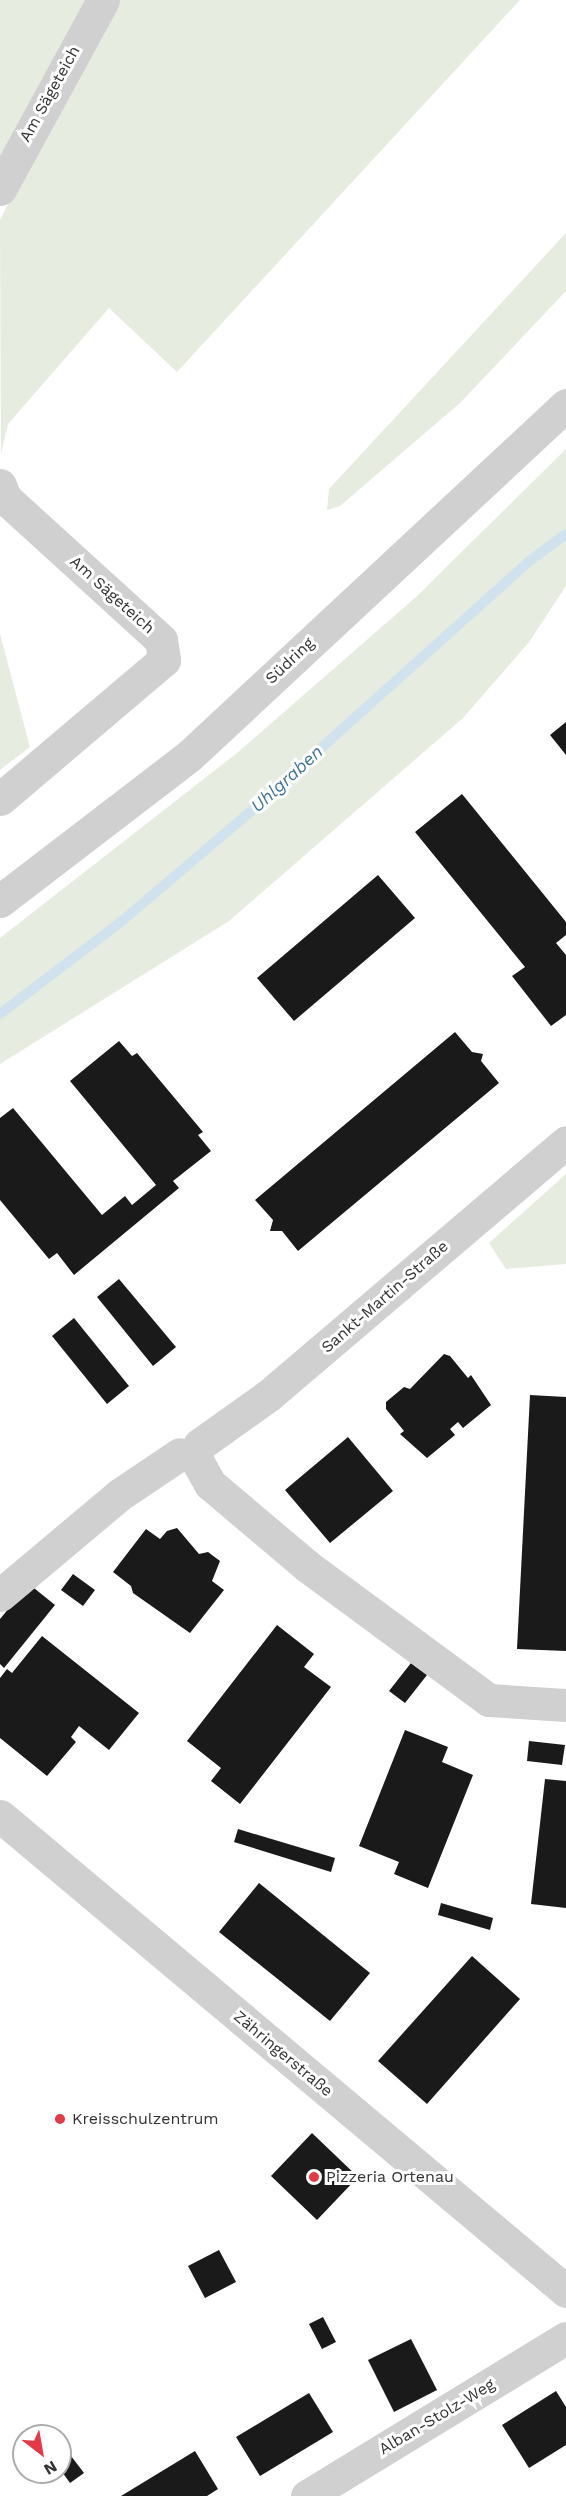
<!DOCTYPE html>
<meta charset="utf-8">
<style>
body{margin:0}
#map{position:relative;width:566px;height:2496px;overflow:hidden;background:#fff;font-family:"Work Sans",sans-serif}
div>[style]{position:absolute}
.green>*{inset:0;background:#e6ecdf}
.stream>*{height:10px;margin:-5px;padding:0 5px;transform-origin:5px;border-radius:5px;background:#cfe2ee}
.building>*{inset:0;background:#1a1a1a}
.minor>*{height:33px;margin:-16.5px;padding:0 16.5px;transform-origin:16.5px;border-radius:16.5px;background:#d0d0d0}
.tertiary>*{height:33px;margin:-16.5px;padding:0 16.5px;transform-origin:16.5px;border-radius:16.5px;background:#d0d0d0}
.dots>*{width:16px;height:16px;translate:-50% -50%;box-sizing:border-box;border:3px solid #fff;border-radius:50%}
span{translate:-50% -50%;white-space:nowrap;text-align:center;line-height:1.15;-webkit-text-stroke:6px #fff;paint-order:stroke}
.street-label{font-size:16px;color:#333}
.poi-label{font-size:16px;color:#333}
.left{translate:0 -50%;text-align:left}
.water-label{font-size:18px;color:#3f7597;font-style:italic}
.north{position:absolute;left:12px;top:2424px;width:60px;height:60px;box-sizing:border-box;background:#fff;border:2px solid #adadad;border-radius:50%;rotate:149deg;font-size:16px;font-weight:700;line-height:24px;text-align:center;color:#333}
.north::after{content:'';display:block;margin:auto;width:21px;height:27px;background:#e63946;clip-path:polygon(50% 0,100% 100%,50% 72%,0 100%)}
</style>
<div id="map">
<div class="green">
<div style="clip-path:polygon(0 0,86px 0,0 165px)"></div>
<div style="clip-path:polygon(111px 0,520px 0,177px 372px,109px 308px,8px 424px,1px 453px,0 220px)"></div>
<div style="clip-path:polygon(566px 233px,566px 291px,460px 403px,340px 506px,327px 510px,329px 489px)"></div>
<div style="clip-path:polygon(566px 449px,566px 586px,529px 642px,463px 718px,229px 921px,0 1064px,0 938px,237px 753px,416px 597px)"></div>
<div style="clip-path:polygon(0 634px,30px 747px,0 770px)"></div>
<div style="clip-path:polygon(566px 1174px,566px 1264px,506px 1269px,489px 1243px)"></div>
</div>
<div class="stream">
<div style="left:0;top:1014px;width:153px;rotate:-37.3deg"></div>
<div style="left:122px;top:921px;width:157px;rotate:-40.4deg"></div>
<div style="left:242px;top:819px;width:385px;rotate:-41.9deg"></div>
<div style="left:528px;top:562px;width:47px;rotate:-36.4deg"></div>
</div>
<div class="building">
<div style="clip-path:polygon(566px 722px,566px 755px,550px 735px)"></div>
<div style="clip-path:polygon(462px 794px,566px 922px,566px 935px,556px 943px,566px 955px,566px 1015px,551px 1026px,512px 976px,525px 967px,415px 832px)"></div>
<div style="clip-path:polygon(378px 875px,415px 918px,294px 1021px,257px 978px)"></div>
<div style="clip-path:polygon(455px 1032px,472px 1052px,483px 1054px,481px 1061px,499px 1083px,298px 1251px,282px 1231px,270px 1231px,273px 1220px,255px 1200px)"></div>
<div style="clip-path:polygon(119px 1041px,132px 1056px,137px 1053px,203px 1132px,198px 1135px,211px 1151px,173px 1181px,179px 1188px,74px 1275px,57px 1253px,49px 1259px,0 1200px,0 1118px,13px 1108px,102px 1215px,125px 1196px,132px 1205px,156px 1185px,70px 1081px)"></div>
<div style="clip-path:polygon(119px 1279px,176px 1347px,153px 1366px,97px 1297px)"></div>
<div style="clip-path:polygon(74px 1318px,129px 1386px,107px 1404px,52px 1336px)"></div>
<div style="clip-path:polygon(444px 1354px,450px 1356px,468px 1378px,471px 1375px,491px 1405px,463px 1428px,458px 1422px,450px 1429px,455px 1435px,427px 1458px,400px 1434px,404px 1431px,386px 1409px,386px 1402px,404px 1387px,410px 1389px)"></div>
<div style="clip-path:polygon(530px 1395px,566px 1397px,566px 1651px,517px 1649px)"></div>
<div style="clip-path:polygon(348px 1437px,393px 1491px,330px 1543px,285px 1490px)"></div>
<div style="clip-path:polygon(177px 1528px,199px 1554px,208px 1552px,220px 1561px,212px 1581px,224px 1590px,190px 1633px,133px 1593px,131px 1586px,113px 1572px,146px 1529px,160px 1539px,167px 1531px)"></div>
<div style="clip-path:polygon(73px 1574px,95px 1590px,83px 1606px,61px 1590px)"></div>
<div style="clip-path:polygon(29px 1584px,55px 1605px,4px 1668px,0 1664px,0 1619px)"></div>
<div style="clip-path:polygon(277px 1625px,314px 1654px,304px 1667px,331px 1687px,240px 1804px,211px 1781px,221px 1768px,187px 1741px)"></div>
<div style="clip-path:polygon(42px 1636px,139px 1713px,109px 1750px,79px 1726px,71px 1737px,76px 1742px,47px 1776px,0 1738px,0 1678px,7px 1669px,12px 1673px)"></div>
<div style="clip-path:polygon(411px 1663px,427px 1675px,405px 1703px,389px 1691px)"></div>
<div style="clip-path:polygon(405px 1730px,448px 1747px,442px 1762px,473px 1775px,428px 1888px,394px 1874px,399px 1862px,359px 1846px)"></div>
<div style="clip-path:polygon(529px 1741px,565px 1745px,562px 1765px,527px 1761px)"></div>
<div style="clip-path:polygon(545px 1779px,566px 1781px,566px 1908px,531px 1904px)"></div>
<div style="clip-path:polygon(238px 1829px,335px 1858px,331px 1872px,234px 1842px)"></div>
<div style="clip-path:polygon(259px 1883px,370px 1973px,330px 2021px,219px 1932px)"></div>
<div style="clip-path:polygon(441px 1903px,493px 1918px,490px 1930px,438px 1915px)"></div>
<div style="clip-path:polygon(472px 1956px,520px 1999px,427px 2104px,378px 2061px)"></div>
<div style="clip-path:polygon(312px 2133px,358px 2177px,317px 2220px,271px 2176px)"></div>
<div style="clip-path:polygon(219px 2250px,236px 2282px,205px 2298px,188px 2266px)"></div>
<div style="clip-path:polygon(323px 2317px,336px 2342px,322px 2349px,309px 2324px)"></div>
<div style="clip-path:polygon(411px 2339px,437px 2390px,394px 2412px,368px 2360px)"></div>
<div style="clip-path:polygon(556px 2391px,566px 2407px,566px 2445px,529px 2468px,502px 2425px)"></div>
<div style="clip-path:polygon(309px 2393px,333px 2432px,260px 2476px,236px 2437px)"></div>
<div style="clip-path:polygon(195px 2451px,218px 2489px,207px 2496px,121px 2496px)"></div>
<div style="clip-path:polygon(68px 2452px,84px 2473px,70px 2483px,60px 2469px,60px 2457px)"></div>
</div>
<div class="minor">
<div style="left:0;top:189px;width:215px;rotate:-61.4deg"></div>
<div style="left:0;top:485px;width:14px;rotate:69deg"></div>
<div style="left:5px;top:498px;width:211px;rotate:42.3deg"></div>
<div style="left:161px;top:640px;width:20px;rotate:81deg"></div>
<div style="left:164px;top:660px;width:215px;rotate:139.7deg"></div>
<div style="left:199px;top:1445px;width:86px;rotate:-35.5deg"></div>
<div style="left:269px;top:1395px;width:390px;rotate:-40.4deg"></div>
<div style="left:195px;top:1457px;width:31px;rotate:61deg"></div>
<div style="left:210px;top:1484px;width:127px;rotate:40.2deg"></div>
<div style="left:307px;top:1566px;width:226px;rotate:36.4deg"></div>
<div style="left:489px;top:1700px;width:77px;rotate:3.7deg"></div>
<div style="left:0;top:1595px;width:155px;rotate:-40deg"></div>
<div style="left:119px;top:1495px;width:73px;rotate:-33.9deg"></div>
<div style="left:0;top:1816px;width:739px;rotate:40deg"></div>
<div style="left:307px;top:2496px;width:303px;rotate:-31.4deg"></div>
</div>
<div class="tertiary">
<div style="left:0;top:901px;width:238px;rotate:-37.5deg"></div>
<div style="left:189px;top:756px;width:515px;rotate:-42.95deg"></div>
</div>
<div class="dots">
<div style="left:60px;top:2119px;background:#e63946"></div>
<div style="left:314px;top:2177px;background:#e63946"></div>
</div>
<div class="street-label">
<span style="left:50px;top:94px;rotate:-61deg">Am Sägeteich</span>
<span style="left:112px;top:595px;rotate:42deg">Am Sägeteich</span>
<span style="left:290px;top:661px;rotate:-43deg">Südring</span>
<span style="left:385px;top:1297px;rotate:-41deg">Sankt-Martin-Straße</span>
<span style="left:283px;top:2054px;rotate:40deg">Zähringerstraße</span>
<span style="left:437px;top:2417px;rotate:-31deg">Alban-Stolz-Weg</span>
</div>
<div class="poi-label">
<span class="left" style="left:72px;top:2119px">Kreisschulzentrum</span>
<span class="left" style="left:326px;top:2177px">Pizzeria Ortenau</span>
</div>
<div class="water-label">
<span style="left:287px;top:779px;rotate:-42deg">Uhlgraben</span>
</div>
<div class="north">N</div>
</div>
